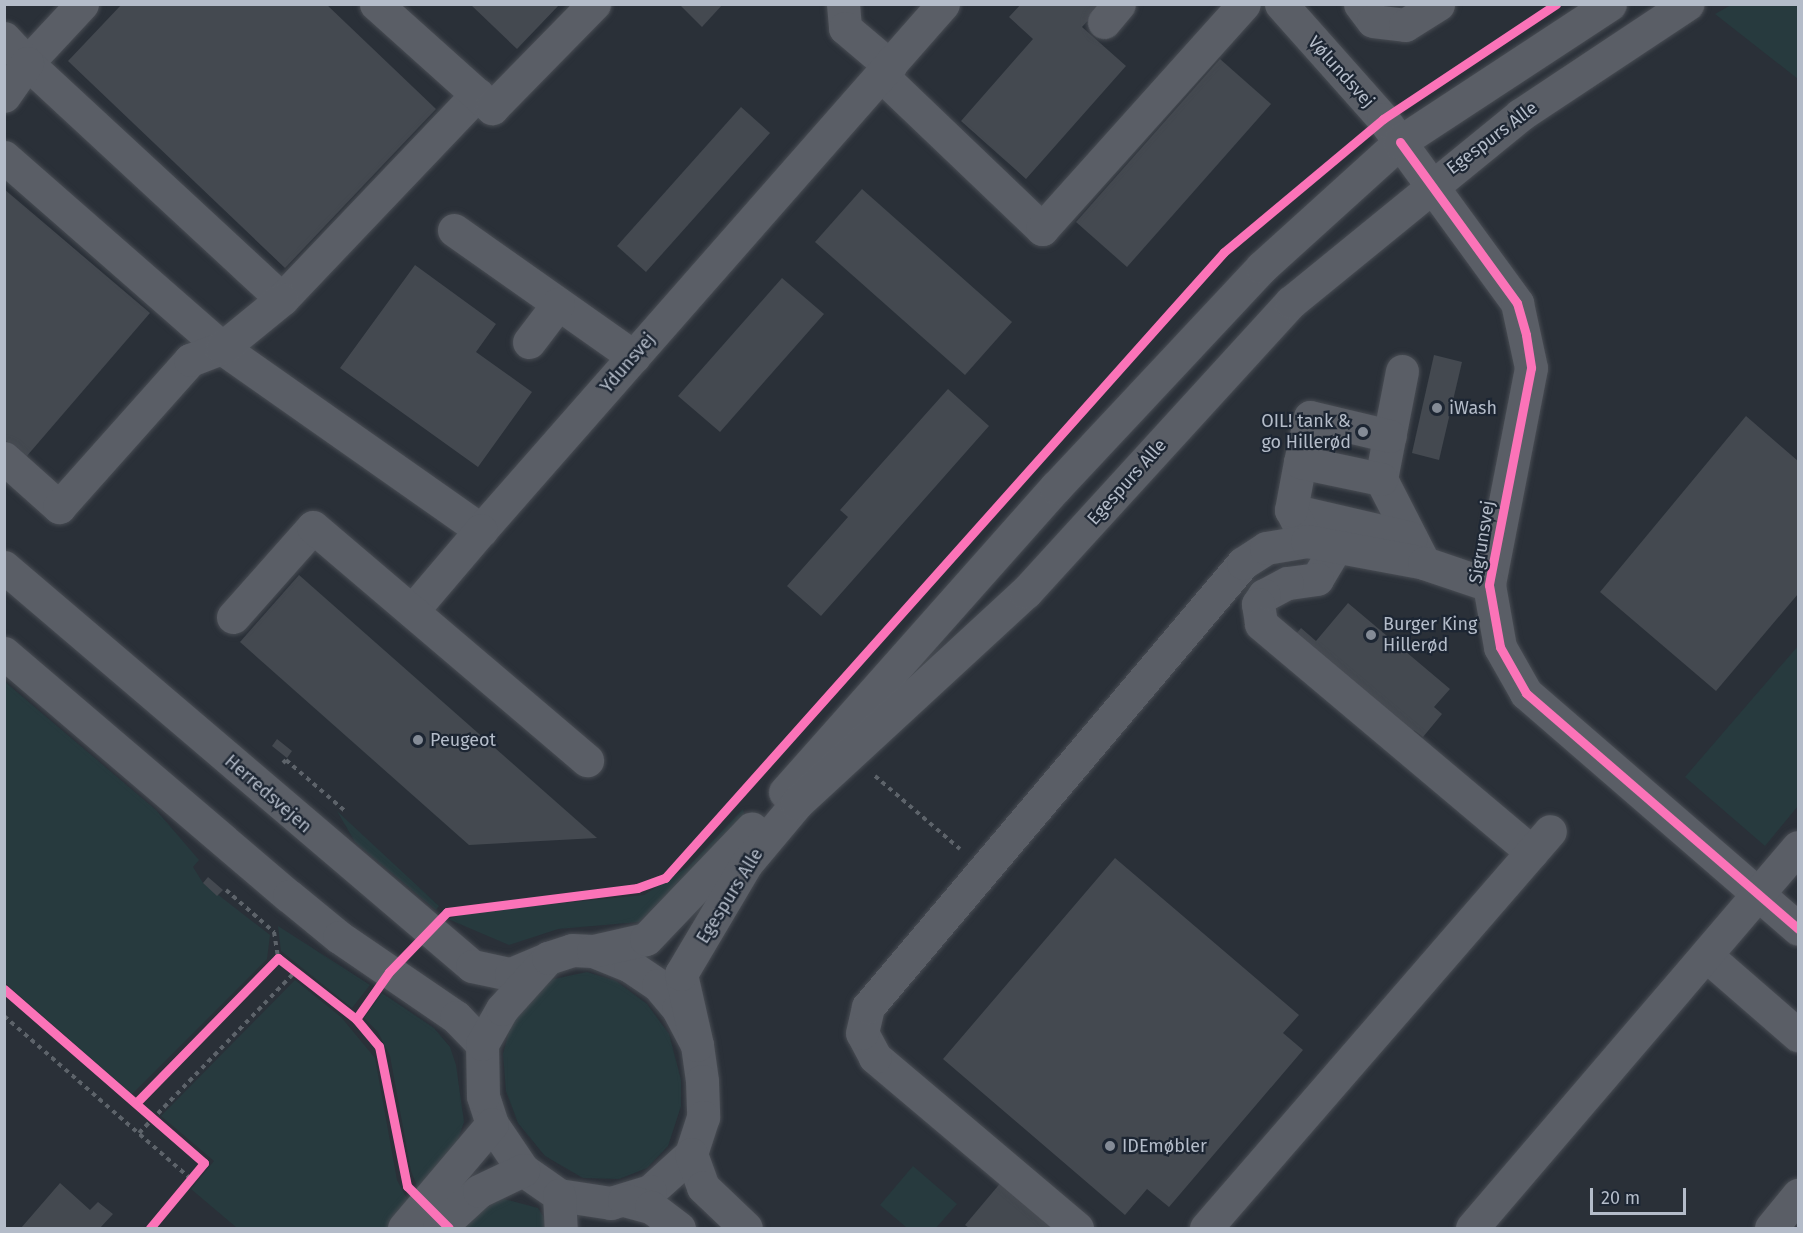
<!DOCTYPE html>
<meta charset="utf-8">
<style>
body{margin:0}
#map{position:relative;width:1803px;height:1233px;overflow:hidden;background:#2a3038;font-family:"Fira Sans",sans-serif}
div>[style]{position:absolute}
.green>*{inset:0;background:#273a3e}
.building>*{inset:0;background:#444950}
.path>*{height:4px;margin-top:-2px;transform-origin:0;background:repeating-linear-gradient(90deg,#5d636a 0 4.5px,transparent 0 9px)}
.roads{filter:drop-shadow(0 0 2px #484c53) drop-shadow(0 0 2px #484c53)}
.minor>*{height:33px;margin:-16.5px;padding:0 16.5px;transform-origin:16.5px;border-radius:16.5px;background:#5a5e66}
.cycleway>*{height:9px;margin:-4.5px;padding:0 4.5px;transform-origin:4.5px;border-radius:4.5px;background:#fb73b8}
.dots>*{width:16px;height:16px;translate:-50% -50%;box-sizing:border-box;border:3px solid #1d2633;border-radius:50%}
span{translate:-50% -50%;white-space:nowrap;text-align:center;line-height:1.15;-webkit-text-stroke:4.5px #1d2633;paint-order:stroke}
.street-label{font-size:18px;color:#b4bcc9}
.poi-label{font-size:18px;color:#b4bcc9}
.left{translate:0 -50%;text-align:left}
.right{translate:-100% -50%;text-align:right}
.frame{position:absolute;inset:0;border:6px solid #b4bcc9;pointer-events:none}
.scale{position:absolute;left:1590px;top:1188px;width:96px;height:27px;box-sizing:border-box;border:3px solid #b4bcc9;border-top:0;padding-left:8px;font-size:18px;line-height:21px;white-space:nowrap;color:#b4bcc9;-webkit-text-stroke:4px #1d2633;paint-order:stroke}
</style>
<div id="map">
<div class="green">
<div style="clip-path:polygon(1731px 5px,1798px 5px,1798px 79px,1715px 14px)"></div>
<div style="clip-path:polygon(1798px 646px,1798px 806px,1765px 846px,1685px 777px)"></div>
<div style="clip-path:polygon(4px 681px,156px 810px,199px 860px,193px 867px,203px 883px,270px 935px,267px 959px,132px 1094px,5px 983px)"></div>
<div style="clip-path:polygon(743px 809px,745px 817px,639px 922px,558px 929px,509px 945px,448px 919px,472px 912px,644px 895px,688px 867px)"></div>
<div style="clip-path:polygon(337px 811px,439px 906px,436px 910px,355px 842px)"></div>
<div style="clip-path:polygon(278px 926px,370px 985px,352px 1008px,281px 951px)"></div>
<div style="clip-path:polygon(587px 972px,616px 981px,647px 1004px,669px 1034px,681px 1080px,681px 1106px,668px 1146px,647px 1168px,619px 1179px,583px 1178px,545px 1156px,518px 1123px,506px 1091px,503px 1054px,515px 1010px,549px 980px)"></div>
<div style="clip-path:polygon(295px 980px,341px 1017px,375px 1058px,397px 1180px,409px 1203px,391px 1228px,237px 1228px,191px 1189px,214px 1161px,161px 1116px)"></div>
<div style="clip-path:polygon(382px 993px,434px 1028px,450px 1047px,456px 1065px,464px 1122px,457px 1142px,419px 1191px,411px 1171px,390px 1056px,378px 1032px,364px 1018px)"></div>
<div style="clip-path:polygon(913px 1166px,957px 1204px,936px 1228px,907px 1228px,880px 1205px)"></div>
<div style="clip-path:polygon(500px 1198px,538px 1208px,550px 1228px,458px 1228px,468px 1213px)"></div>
</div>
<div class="building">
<div style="clip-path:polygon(122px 4px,326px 4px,436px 109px,285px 268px,68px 61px)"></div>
<div style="clip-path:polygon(470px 4px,560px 4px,517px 49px)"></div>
<div style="clip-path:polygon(679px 4px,723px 4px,702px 27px)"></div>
<div style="clip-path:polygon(1021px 4px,1103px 4px,1082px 27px,1126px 66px,1026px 179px,961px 121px,1033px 39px,1009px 17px)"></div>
<div style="clip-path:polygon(1220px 59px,1271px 104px,1127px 267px,1076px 222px)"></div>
<div style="clip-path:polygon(741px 107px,770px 133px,646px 272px,617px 246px)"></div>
<div style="clip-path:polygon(4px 189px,150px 313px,26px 457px,4px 439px)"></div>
<div style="clip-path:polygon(862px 189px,1012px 322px,965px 375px,815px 242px)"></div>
<div style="clip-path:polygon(415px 265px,496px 324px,476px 352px,532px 392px,478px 467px,340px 368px)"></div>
<div style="clip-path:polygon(782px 278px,824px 314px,720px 432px,678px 396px)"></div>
<div style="clip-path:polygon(1434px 355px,1462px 362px,1439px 460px,1412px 453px)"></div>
<div style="clip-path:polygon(948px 389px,989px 426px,821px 616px,787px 586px,848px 517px,840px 510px)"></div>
<div style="clip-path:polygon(1746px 416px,1798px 461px,1798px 594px,1716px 691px,1600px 592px)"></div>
<div style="clip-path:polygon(299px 575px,597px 838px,469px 845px,240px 642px)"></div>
<div style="clip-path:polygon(1348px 603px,1450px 689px,1434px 707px,1442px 714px,1423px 737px,1414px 730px,1407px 739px,1291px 640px,1301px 628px,1316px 641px)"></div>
<div style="clip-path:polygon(277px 739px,292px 751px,287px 758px,272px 746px)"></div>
<div style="clip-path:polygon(1115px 858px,1299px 1015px,1283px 1033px,1303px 1050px,1169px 1207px,1147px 1189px,1125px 1215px,943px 1059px)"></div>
<div style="clip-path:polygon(208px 877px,223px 890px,217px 896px,203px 883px)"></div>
<div style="clip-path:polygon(1003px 1180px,1061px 1228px,969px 1228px,965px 1225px)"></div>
<div style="clip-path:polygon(60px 1183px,90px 1210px,98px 1202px,113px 1214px,100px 1228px,21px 1228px)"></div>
</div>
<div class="path">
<div style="left:283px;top:763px;width:4px;rotate:-45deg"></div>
<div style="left:286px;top:760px;width:78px;rotate:40.8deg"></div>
<div style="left:875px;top:776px;width:112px;rotate:40.7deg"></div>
<div style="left:226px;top:890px;width:64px;rotate:41.2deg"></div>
<div style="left:274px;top:932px;width:26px;rotate:81deg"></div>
<div style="left:4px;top:1016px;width:248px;rotate:41.1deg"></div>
<div style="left:139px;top:1133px;width:226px;rotate:-45.9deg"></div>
</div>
<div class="roads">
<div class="minor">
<div style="left:82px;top:4px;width:81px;rotate:133deg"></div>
<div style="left:27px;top:63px;width:347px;rotate:42.8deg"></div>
<div style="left:282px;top:299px;width:283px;rotate:-46.4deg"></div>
<div style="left:376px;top:4px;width:156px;rotate:41.9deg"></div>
<div style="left:492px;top:108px;width:146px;rotate:-45.6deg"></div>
<div style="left:843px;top:4px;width:24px;rotate:85deg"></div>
<div style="left:845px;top:28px;width:59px;rotate:40.2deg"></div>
<div style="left:1281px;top:4px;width:154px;rotate:48.4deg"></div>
<div style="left:1383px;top:119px;width:228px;rotate:53.9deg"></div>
<div style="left:1517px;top:303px;width:66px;rotate:77.8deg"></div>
<div style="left:1531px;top:368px;width:221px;rotate:101deg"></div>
<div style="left:1489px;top:585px;width:63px;rotate:79.9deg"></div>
<div style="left:1500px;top:647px;width:53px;rotate:60.5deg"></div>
<div style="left:1526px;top:693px;width:360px;rotate:40.9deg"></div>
<div style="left:1360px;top:4px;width:21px;rotate:53deg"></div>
<div style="left:1373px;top:21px;width:32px;rotate:7deg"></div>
<div style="left:1405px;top:25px;width:39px;rotate:-32deg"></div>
<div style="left:1104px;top:22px;width:23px;rotate:-50deg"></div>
<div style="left:4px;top:38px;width:34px;rotate:47deg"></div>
<div style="left:27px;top:63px;width:40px;rotate:124.9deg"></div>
<div style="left:881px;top:75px;width:223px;rotate:43.7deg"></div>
<div style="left:1042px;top:229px;width:302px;rotate:-48.1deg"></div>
<div style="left:4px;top:157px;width:290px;rotate:41.2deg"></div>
<div style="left:222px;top:348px;width:317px;rotate:35.1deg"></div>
<div style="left:481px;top:530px;width:700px;rotate:-48.71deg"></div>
<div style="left:454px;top:230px;width:220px;rotate:35.2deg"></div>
<div style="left:529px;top:342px;width:48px;rotate:-52.7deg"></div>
<div style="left:1402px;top:371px;width:110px;rotate:101deg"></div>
<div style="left:1381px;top:479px;width:94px;rotate:62.9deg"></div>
<div style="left:4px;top:458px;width:74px;rotate:41.7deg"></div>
<div style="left:59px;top:507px;width:197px;rotate:-48.3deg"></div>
<div style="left:190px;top:360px;width:34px;rotate:-21deg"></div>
<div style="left:222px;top:348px;width:77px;rotate:-39.2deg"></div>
<div style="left:1300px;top:462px;width:46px;rotate:-77.5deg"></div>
<div style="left:1310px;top:417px;width:82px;rotate:13.4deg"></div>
<div style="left:1291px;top:510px;width:123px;rotate:13.1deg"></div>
<div style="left:1307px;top:541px;width:35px;rotate:-117deg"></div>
<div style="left:1291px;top:510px;width:49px;rotate:-79.4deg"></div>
<div style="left:1300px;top:462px;width:83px;rotate:11.9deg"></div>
<div style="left:1336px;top:547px;width:37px;rotate:121deg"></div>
<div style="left:1317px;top:579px;width:30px;rotate:172deg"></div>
<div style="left:1287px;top:583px;width:26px;rotate:152deg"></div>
<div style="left:1264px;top:595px;width:11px;rotate:124deg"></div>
<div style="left:1258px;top:604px;width:20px;rotate:81deg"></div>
<div style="left:1261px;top:624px;width:354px;rotate:40.1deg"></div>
<div style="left:4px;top:567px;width:615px;rotate:40.45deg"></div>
<div style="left:472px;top:966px;width:40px;rotate:12deg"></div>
<div style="left:511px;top:974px;width:33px;rotate:-23deg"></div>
<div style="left:412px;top:611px;width:106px;rotate:-49.6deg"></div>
<div style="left:233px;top:617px;width:120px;rotate:-48.4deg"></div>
<div style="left:313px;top:527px;width:360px;rotate:40.4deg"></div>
<div style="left:4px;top:653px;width:375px;rotate:40.5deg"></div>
<div style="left:289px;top:896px;width:65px;rotate:39.4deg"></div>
<div style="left:339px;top:937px;width:142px;rotate:34.4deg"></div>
<div style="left:456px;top:1017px;width:37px;rotate:46deg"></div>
<div style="left:785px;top:792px;width:408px;rotate:-48.4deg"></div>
<div style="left:1056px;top:487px;width:301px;rotate:-46.9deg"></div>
<div style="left:1262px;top:267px;width:186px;rotate:-42.2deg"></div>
<div style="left:1400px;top:142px;width:251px;rotate:-33.3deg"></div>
<div style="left:572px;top:950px;width:21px;rotate:3deg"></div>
<div style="left:593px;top:951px;width:40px;rotate:22deg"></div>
<div style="left:630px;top:966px;width:34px;rotate:34deg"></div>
<div style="left:658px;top:985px;width:31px;rotate:50deg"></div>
<div style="left:678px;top:1009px;width:41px;rotate:62.2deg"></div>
<div style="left:697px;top:1045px;width:36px;rotate:82deg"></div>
<div style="left:702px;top:1081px;width:36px;rotate:88deg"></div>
<div style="left:703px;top:1117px;width:39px;rotate:108deg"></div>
<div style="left:691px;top:1154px;width:55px;rotate:137.9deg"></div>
<div style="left:650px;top:1191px;width:41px;rotate:162.9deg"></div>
<div style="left:611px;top:1203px;width:53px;rotate:-171.3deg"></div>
<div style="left:559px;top:1195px;width:44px;rotate:-145.2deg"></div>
<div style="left:523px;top:1170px;width:55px;rotate:-124deg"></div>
<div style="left:492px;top:1124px;width:29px;rotate:-108deg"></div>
<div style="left:483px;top:1096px;width:52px;rotate:-91.1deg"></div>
<div style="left:482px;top:1044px;width:40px;rotate:-60.3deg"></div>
<div style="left:502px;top:1009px;width:69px;rotate:-48deg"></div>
<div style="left:548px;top:958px;width:25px;rotate:-18deg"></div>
<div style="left:593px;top:951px;width:54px;rotate:-12.8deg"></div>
<div style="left:646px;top:939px;width:153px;rotate:-46.3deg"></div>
<div style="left:1707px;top:956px;width:121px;rotate:41deg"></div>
<div style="left:697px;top:1045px;width:73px;rotate:-102.7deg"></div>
<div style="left:681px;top:974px;width:128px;rotate:-59.4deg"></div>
<div style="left:746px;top:864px;width:80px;rotate:-50.1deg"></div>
<div style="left:797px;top:803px;width:311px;rotate:-42.7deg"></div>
<div style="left:1026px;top:592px;width:393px;rotate:-47.6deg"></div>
<div style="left:1291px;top:302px;width:296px;rotate:-39.2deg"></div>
<div style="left:1520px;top:115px;width:201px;rotate:-33.6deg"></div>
<div style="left:691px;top:1154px;width:35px;rotate:70deg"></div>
<div style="left:703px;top:1187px;width:59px;rotate:43.6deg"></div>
<div style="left:559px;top:1195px;width:33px;rotate:87deg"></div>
<div style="left:624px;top:1200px;width:28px;rotate:15deg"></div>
<div style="left:651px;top:1207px;width:35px;rotate:37deg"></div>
<div style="left:404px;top:1228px;width:136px;rotate:-49.8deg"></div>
<div style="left:439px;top:1228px;width:54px;rotate:-42.8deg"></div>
<div style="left:479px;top:1191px;width:49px;rotate:-25.5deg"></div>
<div style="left:1077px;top:1228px;width:265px;rotate:-139.8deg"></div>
<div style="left:875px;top:1057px;width:27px;rotate:-118deg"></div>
<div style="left:862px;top:1033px;width:27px;rotate:-77deg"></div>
<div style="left:868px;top:1007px;width:581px;rotate:-49.82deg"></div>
<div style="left:1243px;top:563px;width:27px;rotate:-33deg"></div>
<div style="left:1266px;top:548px;width:42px;rotate:-9.7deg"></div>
<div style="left:1307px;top:541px;width:119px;rotate:10.6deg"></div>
<div style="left:1424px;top:563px;width:69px;rotate:18.7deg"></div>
<div style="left:1206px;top:1228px;width:525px;rotate:-49.09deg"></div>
<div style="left:1472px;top:1228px;width:501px;rotate:-49.45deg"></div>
<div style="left:1771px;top:1228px;width:43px;rotate:-50.7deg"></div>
</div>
</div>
<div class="cycleway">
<div style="left:1400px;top:142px;width:199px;rotate:54deg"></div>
<div style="left:1517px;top:303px;width:33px;rotate:74deg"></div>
<div style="left:1526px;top:335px;width:33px;rotate:81deg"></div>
<div style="left:1531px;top:368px;width:221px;rotate:101deg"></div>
<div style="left:1489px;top:585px;width:63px;rotate:79.9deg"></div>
<div style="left:1500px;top:647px;width:53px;rotate:60.5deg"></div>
<div style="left:1526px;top:693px;width:360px;rotate:40.9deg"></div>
<div style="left:4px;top:989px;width:265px;rotate:41deg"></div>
<div style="left:204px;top:1163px;width:85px;rotate:129.7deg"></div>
<div style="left:356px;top:1019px;width:57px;rotate:-54.9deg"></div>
<div style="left:389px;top:972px;width:83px;rotate:-46deg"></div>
<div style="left:447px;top:912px;width:192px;rotate:-7.2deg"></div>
<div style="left:637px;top:888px;width:30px;rotate:-20deg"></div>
<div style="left:665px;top:878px;width:839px;rotate:-48.24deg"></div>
<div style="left:1224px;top:252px;width:207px;rotate:-39.9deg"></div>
<div style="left:1383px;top:119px;width:208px;rotate:-33.6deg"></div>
<div style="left:136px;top:1103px;width:203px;rotate:-45.6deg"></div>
<div style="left:278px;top:958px;width:99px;rotate:38deg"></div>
<div style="left:356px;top:1019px;width:35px;rotate:50deg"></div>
<div style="left:379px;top:1046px;width:143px;rotate:78.7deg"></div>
<div style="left:407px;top:1186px;width:59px;rotate:45deg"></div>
</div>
<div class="dots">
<div style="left:1437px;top:408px;background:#848b96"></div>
<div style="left:1363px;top:432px;background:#848b96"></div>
<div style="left:1371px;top:635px;background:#848b96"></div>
<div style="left:418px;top:740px;background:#848b96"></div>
<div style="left:1110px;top:1146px;background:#848b96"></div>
</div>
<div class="street-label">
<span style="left:1341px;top:72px;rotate:48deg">Vølundsvej</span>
<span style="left:1492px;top:138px;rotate:-37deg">Egespurs Alle</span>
<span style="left:628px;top:363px;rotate:-49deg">Ydunsvej</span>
<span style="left:1127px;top:482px;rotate:-48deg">Egespurs Alle</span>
<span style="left:1482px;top:542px;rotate:-81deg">Sigrunsvej</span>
<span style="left:268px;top:794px;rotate:41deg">Herredsvejen</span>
<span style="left:730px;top:896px;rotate:-58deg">Egespurs Alle</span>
</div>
<div class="poi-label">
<span class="left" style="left:1449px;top:408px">iWash</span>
<span class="right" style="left:1351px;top:432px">OIL! tank &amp;<br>go Hillerød</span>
<span class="left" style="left:1383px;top:635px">Burger King<br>Hillerød</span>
<span class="left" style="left:430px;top:740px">Peugeot</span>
<span class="left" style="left:1122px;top:1146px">IDEmøbler</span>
</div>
<div class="frame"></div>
<div class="scale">20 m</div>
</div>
